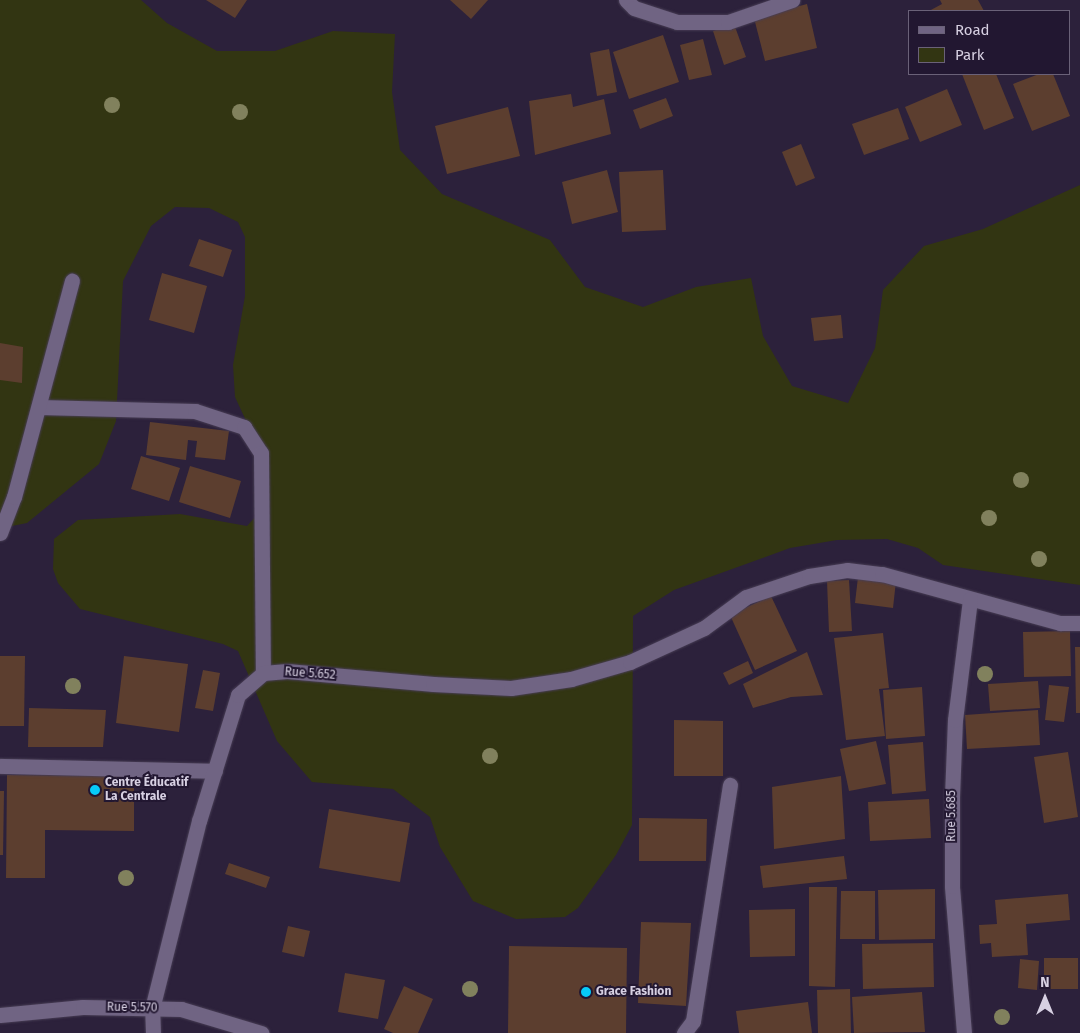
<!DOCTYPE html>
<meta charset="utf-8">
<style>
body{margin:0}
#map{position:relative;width:1080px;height:1033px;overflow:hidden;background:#2c213b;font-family:"Fira Sans",sans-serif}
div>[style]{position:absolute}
.green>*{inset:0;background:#323512}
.building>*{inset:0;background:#5c3e2f}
.roads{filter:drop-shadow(0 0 1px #473d54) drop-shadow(0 0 1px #473d54)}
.minor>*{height:15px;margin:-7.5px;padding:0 7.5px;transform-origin:7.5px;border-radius:7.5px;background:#706483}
.trees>*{width:16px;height:16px;margin:-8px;border-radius:50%;background:#81815d}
.dots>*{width:14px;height:14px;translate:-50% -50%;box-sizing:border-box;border:2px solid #221731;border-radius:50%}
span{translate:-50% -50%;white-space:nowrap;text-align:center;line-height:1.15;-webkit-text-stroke:4px #221731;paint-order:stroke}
.street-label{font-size:12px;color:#d7d0e2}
.poi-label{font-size:12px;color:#d7d0e2;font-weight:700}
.left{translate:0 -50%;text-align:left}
.legend{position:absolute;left:908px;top:10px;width:162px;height:65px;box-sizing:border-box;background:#221731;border:1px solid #6a6178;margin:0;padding:6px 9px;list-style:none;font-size:15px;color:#d7d0e2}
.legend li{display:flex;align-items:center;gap:10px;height:25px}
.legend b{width:25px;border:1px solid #6a6178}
.north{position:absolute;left:1020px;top:973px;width:50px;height:50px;-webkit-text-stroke:4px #221731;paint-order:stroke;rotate:0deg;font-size:14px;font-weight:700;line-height:20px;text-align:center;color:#d7d0e2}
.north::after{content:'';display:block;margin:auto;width:18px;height:22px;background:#d7d0e2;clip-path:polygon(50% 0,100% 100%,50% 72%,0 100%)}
</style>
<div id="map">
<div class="green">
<div style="clip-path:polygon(0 0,141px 0,167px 23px,217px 51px,275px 51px,333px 31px,395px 34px,392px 92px,400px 150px,442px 194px,550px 240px,585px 287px,643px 307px,696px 287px,751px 278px,763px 336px,792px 386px,848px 403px,875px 348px,883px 290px,924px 246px,983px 229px,1080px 185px,1080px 585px,943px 565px,918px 548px,887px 539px,837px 540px,790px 548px,674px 590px,633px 616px,632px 825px,616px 855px,578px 908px,565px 917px,516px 919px,473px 901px,440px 847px,430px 817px,393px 789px,312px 782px,277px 741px,238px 651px,223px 644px,80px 609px,58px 583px,53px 569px,54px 539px,78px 520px,180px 514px,247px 526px,258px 514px,261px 453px,235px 397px,233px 365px,245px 296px,245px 237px,238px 222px,209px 208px,175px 207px,151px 226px,123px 281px,116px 421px,99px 464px,27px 523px,12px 526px,0 521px)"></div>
</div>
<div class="building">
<div style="clip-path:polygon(206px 0,247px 0,235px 18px)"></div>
<div style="clip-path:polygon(450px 0,488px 0,471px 19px)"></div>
<div style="clip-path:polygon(940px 0,978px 0,984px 11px,929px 11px,942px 4px)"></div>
<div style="clip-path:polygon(807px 4px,817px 48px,765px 61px,754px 18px)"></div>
<div style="clip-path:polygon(734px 24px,746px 57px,724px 65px,713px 31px)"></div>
<div style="clip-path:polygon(663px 35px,679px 82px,629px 99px,613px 52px)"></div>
<div style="clip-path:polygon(703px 39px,712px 75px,689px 80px,680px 45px)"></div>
<div style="clip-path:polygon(609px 49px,617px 92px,597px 96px,590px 53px)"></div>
<div style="clip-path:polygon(962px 74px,996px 74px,1014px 118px,984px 130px)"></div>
<div style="clip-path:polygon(1039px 74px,1053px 74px,1070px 116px,1032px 131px,1013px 84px)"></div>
<div style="clip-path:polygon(947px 89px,962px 125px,920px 142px,905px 107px)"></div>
<div style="clip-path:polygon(571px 94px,573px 107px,604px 99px,611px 134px,535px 155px,529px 101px)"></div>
<div style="clip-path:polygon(666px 98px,673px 116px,640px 129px,633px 110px)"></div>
<div style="clip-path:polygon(508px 107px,520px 156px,447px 174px,435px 126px)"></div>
<div style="clip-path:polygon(898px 108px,909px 139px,864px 155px,852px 124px)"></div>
<div style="clip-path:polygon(801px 144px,815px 178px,796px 186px,782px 152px)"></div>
<div style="clip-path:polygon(607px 170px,618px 212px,572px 224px,562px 182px)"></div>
<div style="clip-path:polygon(663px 170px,666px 230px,622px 232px,619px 172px)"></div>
<div style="clip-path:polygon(199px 239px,232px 250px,223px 277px,189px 266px)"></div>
<div style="clip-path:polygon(162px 273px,207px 286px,194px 333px,149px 320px)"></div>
<div style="clip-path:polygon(841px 315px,843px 338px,814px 341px,811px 318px)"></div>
<div style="clip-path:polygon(0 343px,23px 347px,22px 383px,0 380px)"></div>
<div style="clip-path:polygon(150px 422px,229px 431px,225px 460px,195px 457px,197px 441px,188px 440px,186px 460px,146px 455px)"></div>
<div style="clip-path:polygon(141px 456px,180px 468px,169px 501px,131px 489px)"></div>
<div style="clip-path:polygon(190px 466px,241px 481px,230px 518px,179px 502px)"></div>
<div style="clip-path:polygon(858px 577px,896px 581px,893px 608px,855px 603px)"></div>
<div style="clip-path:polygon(849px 580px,852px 631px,829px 632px,827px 581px)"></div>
<div style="clip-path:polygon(771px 596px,797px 651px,755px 670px,730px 615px)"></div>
<div style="clip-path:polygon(1070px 631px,1071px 676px,1024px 677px,1023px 632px)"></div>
<div style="clip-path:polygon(883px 633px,889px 688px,879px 689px,885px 736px,846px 740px,834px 638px)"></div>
<div style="clip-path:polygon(1075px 647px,1080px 647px,1080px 713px,1076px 713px)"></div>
<div style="clip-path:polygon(807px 652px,823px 695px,791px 697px,753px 708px,743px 684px)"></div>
<div style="clip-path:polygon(0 656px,25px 656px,24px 726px,0 726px)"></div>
<div style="clip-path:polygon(124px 656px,188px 664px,179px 732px,116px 723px)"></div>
<div style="clip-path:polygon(748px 661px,753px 673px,729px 685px,723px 673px)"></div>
<div style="clip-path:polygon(203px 670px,220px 673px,213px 711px,195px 708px)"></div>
<div style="clip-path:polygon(1038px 681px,1040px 708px,990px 711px,988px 684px)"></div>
<div style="clip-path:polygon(1049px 685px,1069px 687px,1064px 722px,1045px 720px)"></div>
<div style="clip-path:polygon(922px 687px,925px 736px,886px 739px,883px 690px)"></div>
<div style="clip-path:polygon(29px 708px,106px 710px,103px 747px,28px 747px)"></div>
<div style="clip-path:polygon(1038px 710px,1040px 745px,967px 749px,965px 715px)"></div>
<div style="clip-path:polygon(674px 720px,723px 721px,723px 776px,674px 776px)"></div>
<div style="clip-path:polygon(876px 741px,886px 784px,849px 791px,840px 749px)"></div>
<div style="clip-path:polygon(923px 742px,926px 791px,892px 794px,888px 745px)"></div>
<div style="clip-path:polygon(1068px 752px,1078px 817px,1044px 823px,1034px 757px)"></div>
<div style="clip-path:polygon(7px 775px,134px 776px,134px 831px,45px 830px,45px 878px,6px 878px)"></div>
<div style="clip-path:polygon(841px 776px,845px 839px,774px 849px,772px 787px)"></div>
<div style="clip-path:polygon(0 791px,4px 791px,3px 855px,0 855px)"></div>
<div style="clip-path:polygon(929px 799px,931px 838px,870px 841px,868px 802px)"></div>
<div style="clip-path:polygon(329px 809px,410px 823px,400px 882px,319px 868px)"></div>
<div style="clip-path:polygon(639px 818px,707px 819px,706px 861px,639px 861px)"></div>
<div style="clip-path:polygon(844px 856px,847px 879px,763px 888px,760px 866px)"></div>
<div style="clip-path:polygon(229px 863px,270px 877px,266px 888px,225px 874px)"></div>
<div style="clip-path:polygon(809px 887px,837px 887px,835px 987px,809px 986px)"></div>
<div style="clip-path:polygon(935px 889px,935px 939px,879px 940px,878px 890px)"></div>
<div style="clip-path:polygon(841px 891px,875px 891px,875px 939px,840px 939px)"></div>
<div style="clip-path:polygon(1068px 894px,1070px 920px,1026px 924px,1028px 955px,992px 957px,991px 943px,980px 944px,979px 925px,997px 924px,995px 900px)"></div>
<div style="clip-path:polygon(795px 909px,795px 956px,750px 957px,749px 910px)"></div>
<div style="clip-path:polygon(641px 922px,691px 923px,686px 1006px,638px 1003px)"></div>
<div style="clip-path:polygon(288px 926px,310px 931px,304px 957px,282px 952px)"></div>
<div style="clip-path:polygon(933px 943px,934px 987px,863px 989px,862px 944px)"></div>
<div style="clip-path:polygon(509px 946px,627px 948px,626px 1033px,508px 1033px)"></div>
<div style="clip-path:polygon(1044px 958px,1078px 958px,1078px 989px,1044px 989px)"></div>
<div style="clip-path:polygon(1020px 959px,1039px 961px,1037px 990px,1018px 988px)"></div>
<div style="clip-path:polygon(345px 973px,385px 980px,378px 1019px,338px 1012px)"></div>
<div style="clip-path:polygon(404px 986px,433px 999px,418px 1033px,393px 1033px,384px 1029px)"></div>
<div style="clip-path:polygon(850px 989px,851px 1033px,818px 1033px,817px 990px)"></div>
<div style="clip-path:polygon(922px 992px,925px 1032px,854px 1033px,852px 997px)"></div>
<div style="clip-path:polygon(808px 1002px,812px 1033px,739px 1033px,736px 1011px)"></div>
</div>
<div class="roads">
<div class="minor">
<div style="left:626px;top:0;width:11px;rotate:45deg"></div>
<div style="left:634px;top:8px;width:45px;rotate:18deg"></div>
<div style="left:677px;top:22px;width:51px"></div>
<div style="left:728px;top:22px;width:68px;rotate:-19deg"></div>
<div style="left:39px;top:407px;width:156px;rotate:1.5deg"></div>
<div style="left:195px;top:411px;width:52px;rotate:18.1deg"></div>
<div style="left:244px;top:427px;width:31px;rotate:57deg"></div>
<div style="left:261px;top:453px;width:220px;rotate:89.5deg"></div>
<div style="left:0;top:533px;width:39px;rotate:-69deg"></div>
<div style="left:14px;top:497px;width:224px;rotate:-75deg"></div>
<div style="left:0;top:766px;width:215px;rotate:1.3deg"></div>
<div style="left:0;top:1015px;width:83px;rotate:-5.5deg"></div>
<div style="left:83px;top:1007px;width:98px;rotate:1.2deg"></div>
<div style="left:181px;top:1009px;width:84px;rotate:16.7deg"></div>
<div style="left:153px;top:1033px;width:24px;rotate:-92deg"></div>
<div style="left:152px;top:1009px;width:194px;rotate:-76deg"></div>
<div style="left:199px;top:821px;width:132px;rotate:-72.8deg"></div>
<div style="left:238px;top:695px;width:33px;rotate:-41deg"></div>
<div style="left:263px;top:673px;width:24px;rotate:-5deg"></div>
<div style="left:287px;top:671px;width:147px;rotate:5.1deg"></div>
<div style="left:433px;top:684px;width:78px;rotate:2.9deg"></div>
<div style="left:511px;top:688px;width:61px;rotate:-8.5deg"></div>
<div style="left:571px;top:679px;width:61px;rotate:-16.1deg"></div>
<div style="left:630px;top:662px;width:81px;rotate:-24.7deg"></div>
<div style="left:704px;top:628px;width:52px;rotate:-36.4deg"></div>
<div style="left:746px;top:597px;width:66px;rotate:-18.4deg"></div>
<div style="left:809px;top:576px;width:38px;rotate:-9deg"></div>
<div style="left:847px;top:570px;width:35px;rotate:7deg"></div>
<div style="left:882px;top:574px;width:185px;rotate:15.4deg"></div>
<div style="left:1060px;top:623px;width:20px"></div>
<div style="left:684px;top:1033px;width:15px;rotate:-53deg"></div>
<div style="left:693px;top:1021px;width:239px;rotate:-81.1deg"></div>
<div style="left:964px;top:1033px;width:147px;rotate:-94.7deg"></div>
<div style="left:952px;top:886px;width:89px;rotate:-90deg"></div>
<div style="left:952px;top:797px;width:77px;rotate:-87.8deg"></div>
<div style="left:955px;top:720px;width:122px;rotate:-82.9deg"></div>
</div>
</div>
<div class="trees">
<div style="left:112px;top:105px"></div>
<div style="left:240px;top:112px"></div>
<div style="left:1021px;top:480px"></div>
<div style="left:989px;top:518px"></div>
<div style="left:1039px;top:559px"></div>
<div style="left:985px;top:674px"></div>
<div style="left:73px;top:686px"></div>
<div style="left:490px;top:756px"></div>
<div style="left:126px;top:878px"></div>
<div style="left:470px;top:989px"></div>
<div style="left:1002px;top:1017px"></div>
</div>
<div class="dots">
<div style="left:95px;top:790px;background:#06cbf9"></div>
<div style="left:586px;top:992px;background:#06cbf9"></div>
</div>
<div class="street-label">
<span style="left:310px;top:674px;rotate:4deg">Rue 5.652</span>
<span style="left:952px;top:816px;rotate:-90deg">Rue 5.685</span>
<span style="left:132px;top:1008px;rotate:1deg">Rue 5.570</span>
</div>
<div class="poi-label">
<span class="left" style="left:105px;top:790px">Centre Éducatif<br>La Centrale</span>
<span class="left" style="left:596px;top:992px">Grace Fashion</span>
</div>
<ul class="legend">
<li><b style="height:6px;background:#706483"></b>Road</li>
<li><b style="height:14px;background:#323512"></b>Park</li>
</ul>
<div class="north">N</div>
</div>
